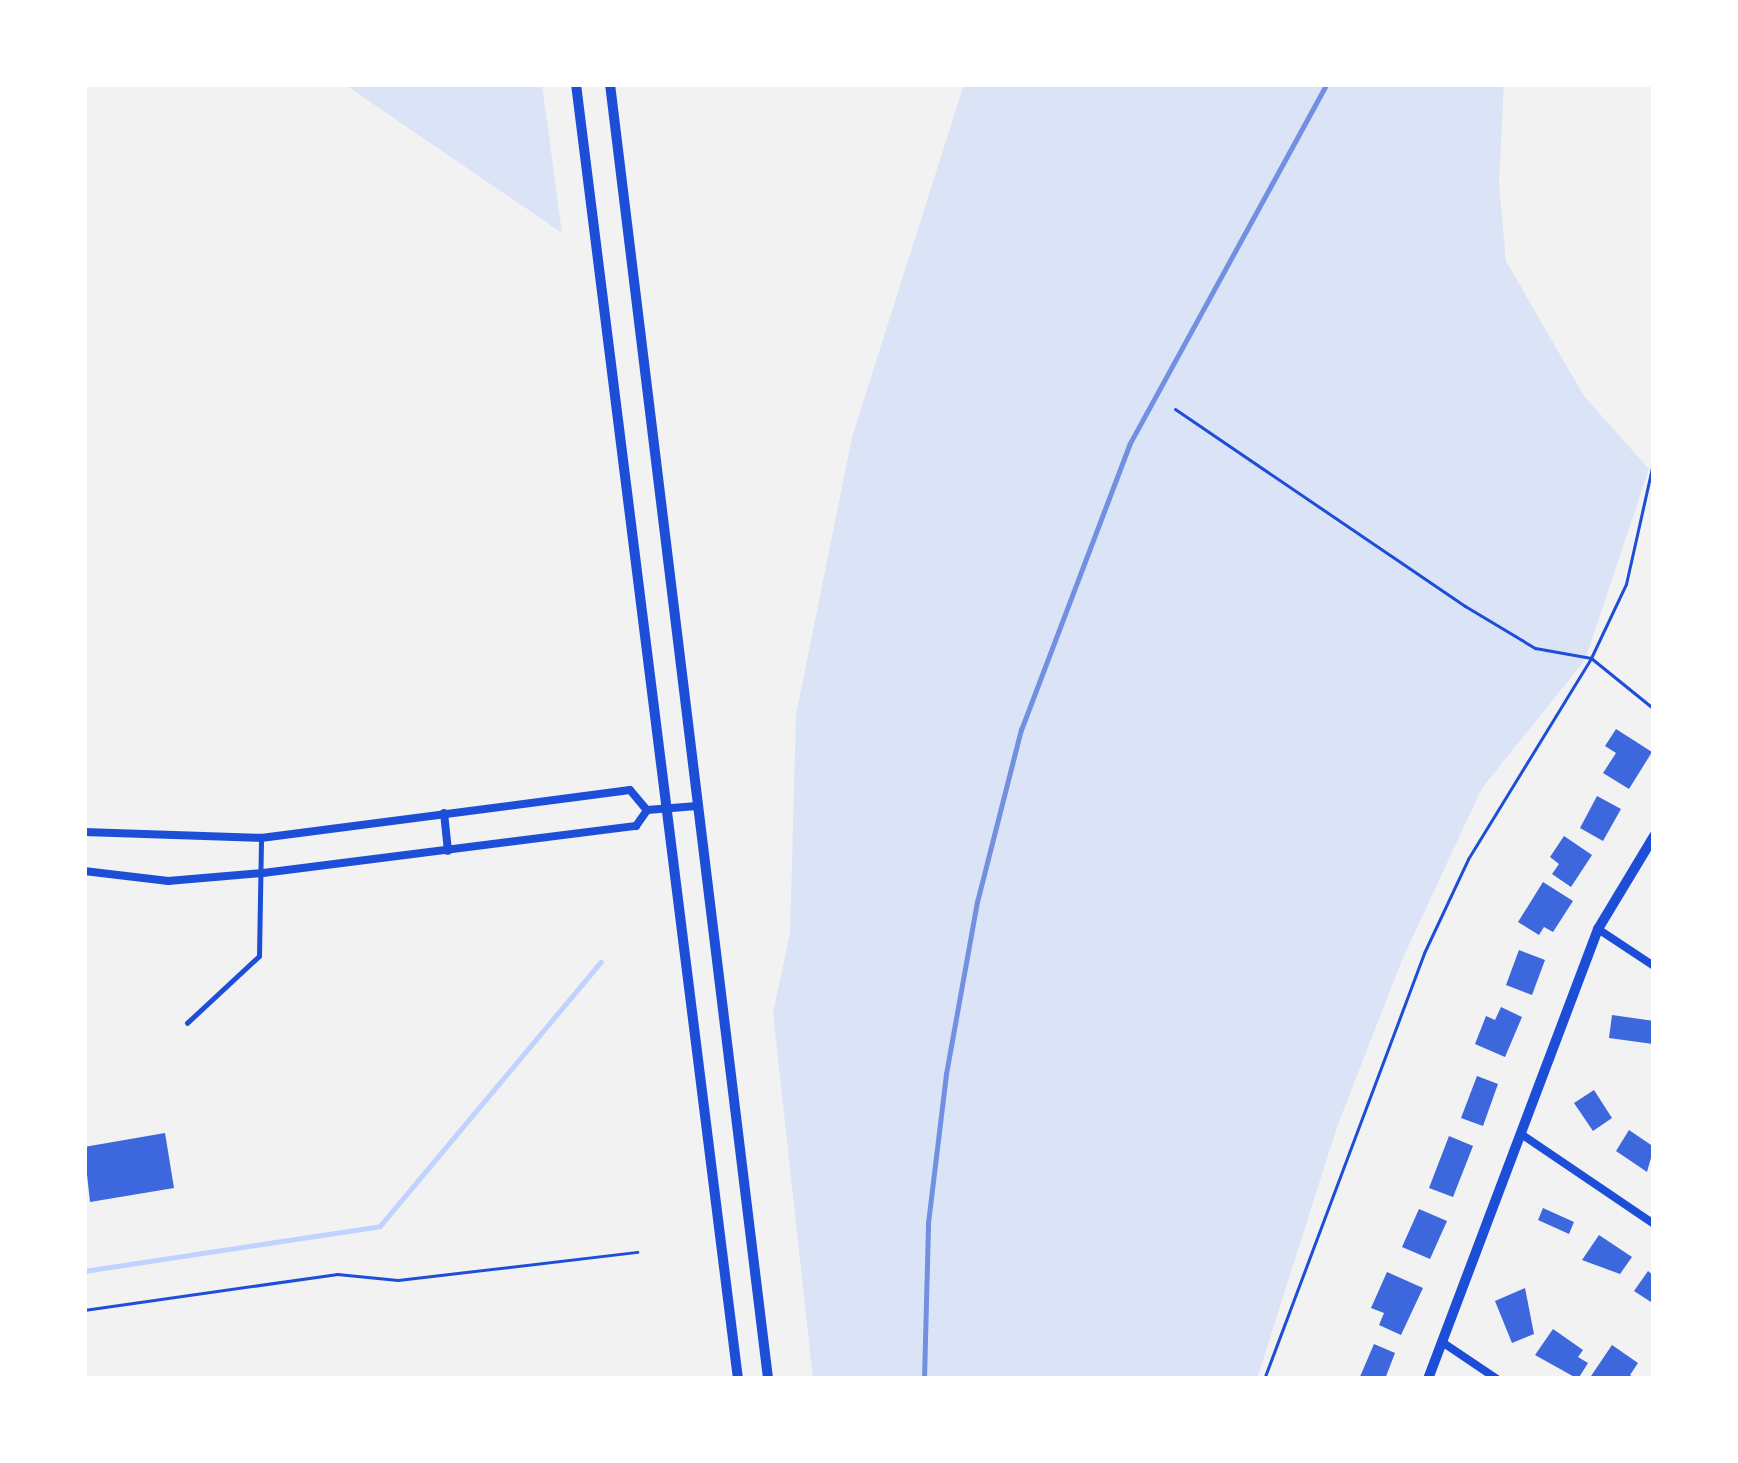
<!DOCTYPE html>
<style>
body{margin:0}
#map{position:relative;width:1738px;height:1463px;overflow:hidden;background:#f2f2f2;font-family:"Libre Baskerville",serif}
div>[style]{position:absolute}
.green>*{inset:0;background:#dbe4f7}
.stream>*{height:4.5px;margin:-2.25px;padding:0 2.25px;transform-origin:2.25px;border-radius:2.25px;background:#bfd3fe}
.building>*{inset:0;background:#3d67dc}
.path>*{height:3px;margin:-1.5px;padding:0 1.5px;transform-origin:1.5px;border-radius:1.5px;background:#1d4ed8}
.service>*{height:4.5px;margin:-2.25px;padding:0 2.25px;transform-origin:2.25px;border-radius:2.25px;background:#1d4ed8}
.minor>*{height:8px;margin:-4px;padding:0 4px;transform-origin:4px;border-radius:4px;background:#1d4ed8}
.tertiary>*{height:10px;margin:-5px;padding:0 5px;transform-origin:5px;border-radius:5px;background:#1d4ed8}
.rail>*{height:4.5px;margin:-2.25px;padding:0 2.25px;transform-origin:2.25px;border-radius:2.25px;background:#7290e2}
span{translate:-50% -50%;white-space:nowrap;text-align:center;line-height:1.15;-webkit-text-stroke:10px #fff;paint-order:stroke}
.frame{position:absolute;inset:0;border:87px solid #fff;pointer-events:none}
</style>
<div id="map">
<div class="green">
<div style="clip-path:polygon(344px 84px,542px 84px,562px 233px)"></div>
<div style="clip-path:polygon(964px 84px,1504px 84px,1499px 182px,1506px 261px,1584px 396px,1649px 469px,1585px 660px,1482px 788px,1402px 960px,1337px 1127px,1257px 1379px,813px 1379px,773px 1013px,790px 933px,796px 715px,852px 437px)"></div>
</div>
<div class="stream">
<div style="left:84px;top:1271px;width:299px;rotate:-8.6deg"></div>
<div style="left:380px;top:1226px;width:344px;rotate:-50.1deg"></div>
</div>
<div class="building">
<div style="clip-path:polygon(1616px 729px,1652px 752px,1629px 789px,1603px 773px,1616px 753px,1605px 746px)"></div>
<div style="clip-path:polygon(1597px 796px,1621px 809px,1603px 841px,1580px 828px)"></div>
<div style="clip-path:polygon(1564px 836px,1592px 855px,1571px 887px,1552px 874px,1559px 864px,1550px 857px)"></div>
<div style="clip-path:polygon(1543px 882px,1573px 901px,1553px 932px,1544px 927px,1539px 935px,1518px 922px)"></div>
<div style="clip-path:polygon(1519px 950px,1545px 960px,1532px 995px,1506px 985px)"></div>
<div style="clip-path:polygon(1501px 1007px,1522px 1017px,1505px 1057px,1475px 1044px,1486px 1016px,1495px 1020px)"></div>
<div style="clip-path:polygon(1612px 1015px,1654px 1021px,1653px 1044px,1609px 1038px)"></div>
<div style="clip-path:polygon(1477px 1076px,1498px 1084px,1483px 1126px,1461px 1118px)"></div>
<div style="clip-path:polygon(1594px 1090px,1612px 1118px,1593px 1131px,1574px 1103px)"></div>
<div style="clip-path:polygon(1629px 1130px,1654px 1147px,1647px 1172px,1616px 1151px)"></div>
<div style="clip-path:polygon(165px 1133px,174px 1188px,90px 1202px,84px 1147px)"></div>
<div style="clip-path:polygon(1449px 1136px,1473px 1146px,1453px 1197px,1429px 1188px)"></div>
<div style="clip-path:polygon(1543px 1208px,1574px 1222px,1569px 1234px,1538px 1220px)"></div>
<div style="clip-path:polygon(1419px 1209px,1447px 1221px,1430px 1259px,1402px 1247px)"></div>
<div style="clip-path:polygon(1599px 1235px,1632px 1257px,1620px 1274px,1582px 1260px)"></div>
<div style="clip-path:polygon(1648px 1271px,1654px 1276px,1654px 1304px,1634px 1291px)"></div>
<div style="clip-path:polygon(1387px 1272px,1423px 1288px,1401px 1335px,1379px 1325px,1384px 1313px,1371px 1308px)"></div>
<div style="clip-path:polygon(1525px 1288px,1534px 1334px,1512px 1343px,1495px 1301px)"></div>
<div style="clip-path:polygon(1553px 1329px,1583px 1350px,1578px 1357px,1588px 1363px,1578px 1379px,1535px 1355px)"></div>
<div style="clip-path:polygon(1374px 1344px,1395px 1353px,1385px 1379px,1359px 1379px)"></div>
<div style="clip-path:polygon(1612px 1345px,1638px 1363px,1630px 1375px,1636px 1379px,1589px 1379px)"></div>
</div>
<div class="path">
<div style="left:1175px;top:409px;width:351px;rotate:34.2deg"></div>
<div style="left:1465px;top:606px;width:82px;rotate:31deg"></div>
<div style="left:1535px;top:648px;width:57px;rotate:10.1deg"></div>
<div style="left:1591px;top:658px;width:81px;rotate:39deg"></div>
<div style="left:84px;top:1310px;width:256px;rotate:-8.1deg"></div>
<div style="left:337px;top:1274px;width:61px;rotate:5.6deg"></div>
<div style="left:398px;top:1280px;width:241px;rotate:-6.7deg"></div>
<div style="left:1264px;top:1379px;width:455px;rotate:-69.4deg"></div>
<div style="left:1424px;top:953px;width:104px;rotate:-64.9deg"></div>
<div style="left:1468px;top:859px;width:236px;rotate:-58.5deg"></div>
<div style="left:1591px;top:658px;width:82px;rotate:-64.7deg"></div>
<div style="left:1626px;top:584px;width:128px;rotate:-77.4deg"></div>
</div>
<div class="service">
<div style="left:187px;top:1023px;width:98px;rotate:-42.9deg"></div>
<div style="left:259px;top:956px;width:118px;rotate:-89deg"></div>
</div>
<div class="minor">
<div style="left:647px;top:810px;width:50px;rotate:-4.6deg"></div>
<div style="left:444px;top:813px;width:38px;rotate:84deg"></div>
<div style="left:84px;top:832px;width:177px;rotate:1.9deg"></div>
<div style="left:261px;top:838px;width:372px;rotate:-7.4deg"></div>
<div style="left:630px;top:790px;width:26px;rotate:50deg"></div>
<div style="left:84px;top:871px;width:85px;rotate:6.8deg"></div>
<div style="left:168px;top:881px;width:95px;rotate:-4.8deg"></div>
<div style="left:263px;top:873px;width:376px;rotate:-7.2deg"></div>
<div style="left:636px;top:826px;width:19px;rotate:-55deg"></div>
<div style="left:1598px;top:929px;width:67px;rotate:33.5deg"></div>
<div style="left:1521px;top:1134px;width:161px;rotate:34.1deg"></div>
<div style="left:1442px;top:1342px;width:66px;rotate:33.9deg"></div>
</div>
<div class="tertiary">
<div style="left:576px;top:84px;width:1305px;rotate:82.87deg"></div>
<div style="left:610px;top:84px;width:1305px;rotate:83.04deg"></div>
<div style="left:1428px;top:1379px;width:481px;rotate:-69.3deg"></div>
<div style="left:1598px;top:929px;width:109px;rotate:-58.9deg"></div>
</div>
<div class="rail">
<div style="left:924px;top:1379px;width:156px;rotate:-88.5deg"></div>
<div style="left:928px;top:1223px;width:150px;rotate:-83.1deg"></div>
<div style="left:946px;top:1074px;width:175px;rotate:-79.8deg"></div>
<div style="left:977px;top:902px;width:178px;rotate:-75.7deg"></div>
<div style="left:1021px;top:730px;width:305px;rotate:-69.2deg"></div>
<div style="left:1129px;top:445px;width:412px;rotate:-61.3deg"></div>
</div>
<div class="frame"></div>
</div>
